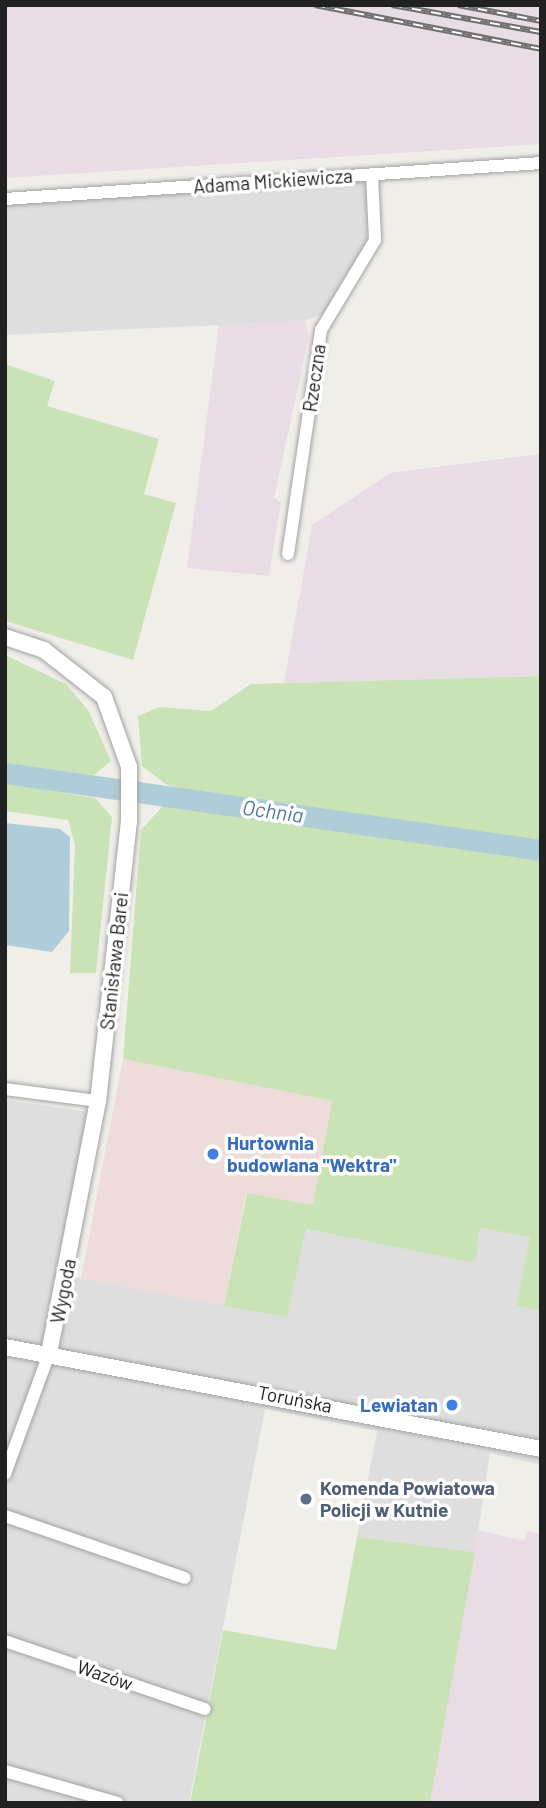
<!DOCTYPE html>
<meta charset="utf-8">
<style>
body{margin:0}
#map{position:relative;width:546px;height:1808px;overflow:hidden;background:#f0eee9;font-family:Barlow,sans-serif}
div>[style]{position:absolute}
.residential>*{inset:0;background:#dfdede}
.commercial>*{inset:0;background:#eedcdb}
.industrial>*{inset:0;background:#e8dce5}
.grass>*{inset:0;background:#cae3b6}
.water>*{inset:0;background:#afcdd8}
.river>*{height:21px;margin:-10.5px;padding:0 10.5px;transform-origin:10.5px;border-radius:10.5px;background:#afcdd8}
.roads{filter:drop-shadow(0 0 2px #a2a2a2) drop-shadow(0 0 2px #a2a2a2)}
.minor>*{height:12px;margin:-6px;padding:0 6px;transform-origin:6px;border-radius:6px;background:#fff}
.tertiary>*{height:16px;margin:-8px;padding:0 8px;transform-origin:8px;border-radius:8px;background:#fff}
.rail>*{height:6px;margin-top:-3px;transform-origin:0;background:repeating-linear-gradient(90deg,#fff 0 10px,#6f6f6f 0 20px);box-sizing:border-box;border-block:2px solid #6f6f6f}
.dots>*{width:19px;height:19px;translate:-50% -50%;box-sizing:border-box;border:4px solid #fff;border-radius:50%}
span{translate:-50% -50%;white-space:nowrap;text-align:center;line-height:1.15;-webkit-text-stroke:7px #fff;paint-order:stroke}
.street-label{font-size:19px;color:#212121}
.shop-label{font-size:19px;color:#366cbe;font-weight:700}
.left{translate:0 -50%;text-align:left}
.right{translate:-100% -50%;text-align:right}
.service-label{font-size:19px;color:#4e5e75;font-weight:700}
.water-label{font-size:21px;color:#54779f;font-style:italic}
.frame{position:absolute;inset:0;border:7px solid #212121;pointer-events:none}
</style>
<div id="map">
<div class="residential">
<div style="clip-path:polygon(368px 180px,367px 242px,322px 314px,305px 321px,5px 335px,5px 204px)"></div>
<div style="clip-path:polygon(5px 1100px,89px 1112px,59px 1274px,287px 1316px,305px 1229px,474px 1262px,480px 1228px,531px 1237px,516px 1306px,541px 1311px,541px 1465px,490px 1453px,475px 1552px,357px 1537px,377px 1431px,265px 1409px,189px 1803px,5px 1803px)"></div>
</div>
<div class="commercial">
<div style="clip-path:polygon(123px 1059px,332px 1101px,313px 1206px,246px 1193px,224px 1306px,81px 1278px)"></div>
</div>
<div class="industrial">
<div style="clip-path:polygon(5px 5px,541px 5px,541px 144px,5px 178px)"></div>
<div style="clip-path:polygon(305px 321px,309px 336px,274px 498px,281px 502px,269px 576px,187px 568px,219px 325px)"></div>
<div style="clip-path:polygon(541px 454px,541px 676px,284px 683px,312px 525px,390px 473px)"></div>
<div style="clip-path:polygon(478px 1530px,524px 1541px,527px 1531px,541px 1534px,541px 1803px,430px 1803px)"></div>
</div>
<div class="grass">
<div style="clip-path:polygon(5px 364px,55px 381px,47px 406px,159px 439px,144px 494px,176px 503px,133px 660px,5px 621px)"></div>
<div style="clip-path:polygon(5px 655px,66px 684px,88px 710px,111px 761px,94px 775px,5px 766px)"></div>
<div style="clip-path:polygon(541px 676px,541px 843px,206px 795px,167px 785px,142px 766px,138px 716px,159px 707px,211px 711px,251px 684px)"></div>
<div style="clip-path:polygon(5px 783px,95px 798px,112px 817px,96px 973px,70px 973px,75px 845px,68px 820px,5px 811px)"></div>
<div style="clip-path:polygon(164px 805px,541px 856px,541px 1311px,516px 1306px,530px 1237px,480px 1228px,475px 1263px,306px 1229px,287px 1317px,224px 1306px,247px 1193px,313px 1205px,332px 1101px,123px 1059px,141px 830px)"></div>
<div style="clip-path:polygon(357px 1537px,475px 1552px,430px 1803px,190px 1803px,223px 1630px,336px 1650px)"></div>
</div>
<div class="water">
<div style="clip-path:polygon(5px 823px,60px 829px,70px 837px,69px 931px,52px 952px,5px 945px)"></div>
</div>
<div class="river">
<div style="left:5px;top:773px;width:542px;rotate:8.17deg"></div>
</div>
<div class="roads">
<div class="minor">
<div style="left:5px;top:199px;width:537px;rotate:-3.84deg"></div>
<div style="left:288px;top:554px;width:226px;rotate:-81.6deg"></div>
<div style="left:321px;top:330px;width:105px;rotate:-59deg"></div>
<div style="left:375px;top:240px;width:66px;rotate:-92.6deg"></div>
<div style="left:5px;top:1089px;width:94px;rotate:7.4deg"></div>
<div style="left:5px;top:1474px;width:128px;rotate:-69.9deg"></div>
<div style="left:5px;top:1516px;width:190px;rotate:19deg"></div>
<div style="left:5px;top:1641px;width:211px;rotate:18.8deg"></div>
<div style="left:5px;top:1771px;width:117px;rotate:15.8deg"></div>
</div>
<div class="tertiary">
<div style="left:5px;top:637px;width:41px;rotate:18.4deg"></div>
<div style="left:44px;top:650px;width:76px;rotate:38.1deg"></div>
<div style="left:104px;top:697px;width:74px;rotate:70.3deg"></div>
<div style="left:129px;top:767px;width:54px;rotate:90deg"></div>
<div style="left:129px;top:821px;width:282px;rotate:96.3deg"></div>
<div style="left:98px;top:1101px;width:258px;rotate:101deg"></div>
<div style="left:5px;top:1347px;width:546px;rotate:10.77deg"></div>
</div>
</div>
<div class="rail">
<div style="left:315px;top:5px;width:230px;rotate:11deg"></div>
<div style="left:392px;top:5px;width:151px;rotate:10.3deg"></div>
<div style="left:458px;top:5px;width:85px;rotate:10.9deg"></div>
</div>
<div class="dots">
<div style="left:213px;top:1154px;background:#3f7fe0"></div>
<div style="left:452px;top:1405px;background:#3f7fe0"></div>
<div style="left:306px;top:1499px;background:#5c6f8a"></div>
</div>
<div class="street-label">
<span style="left:273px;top:181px;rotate:-4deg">Adama Mickiewicza</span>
<span style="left:314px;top:378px;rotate:-82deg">Rzeczna</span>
<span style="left:114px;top:961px;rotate:-84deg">Stanisława Barei</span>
<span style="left:63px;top:1291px;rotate:-79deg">Wygoda</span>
<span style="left:295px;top:1399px;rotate:11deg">Toruńska</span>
<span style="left:105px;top:1675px;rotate:19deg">Wazów</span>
</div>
<div class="shop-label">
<span class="left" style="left:227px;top:1154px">Hurtownia<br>budowlana "Wektra"</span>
<span class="right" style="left:438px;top:1405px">Lewiatan</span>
</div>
<div class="service-label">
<span class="left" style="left:320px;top:1499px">Komenda Powiatowa<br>Policji w Kutnie</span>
</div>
<div class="water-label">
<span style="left:273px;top:811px;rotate:8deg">Ochnia</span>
</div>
<div class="frame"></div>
</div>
